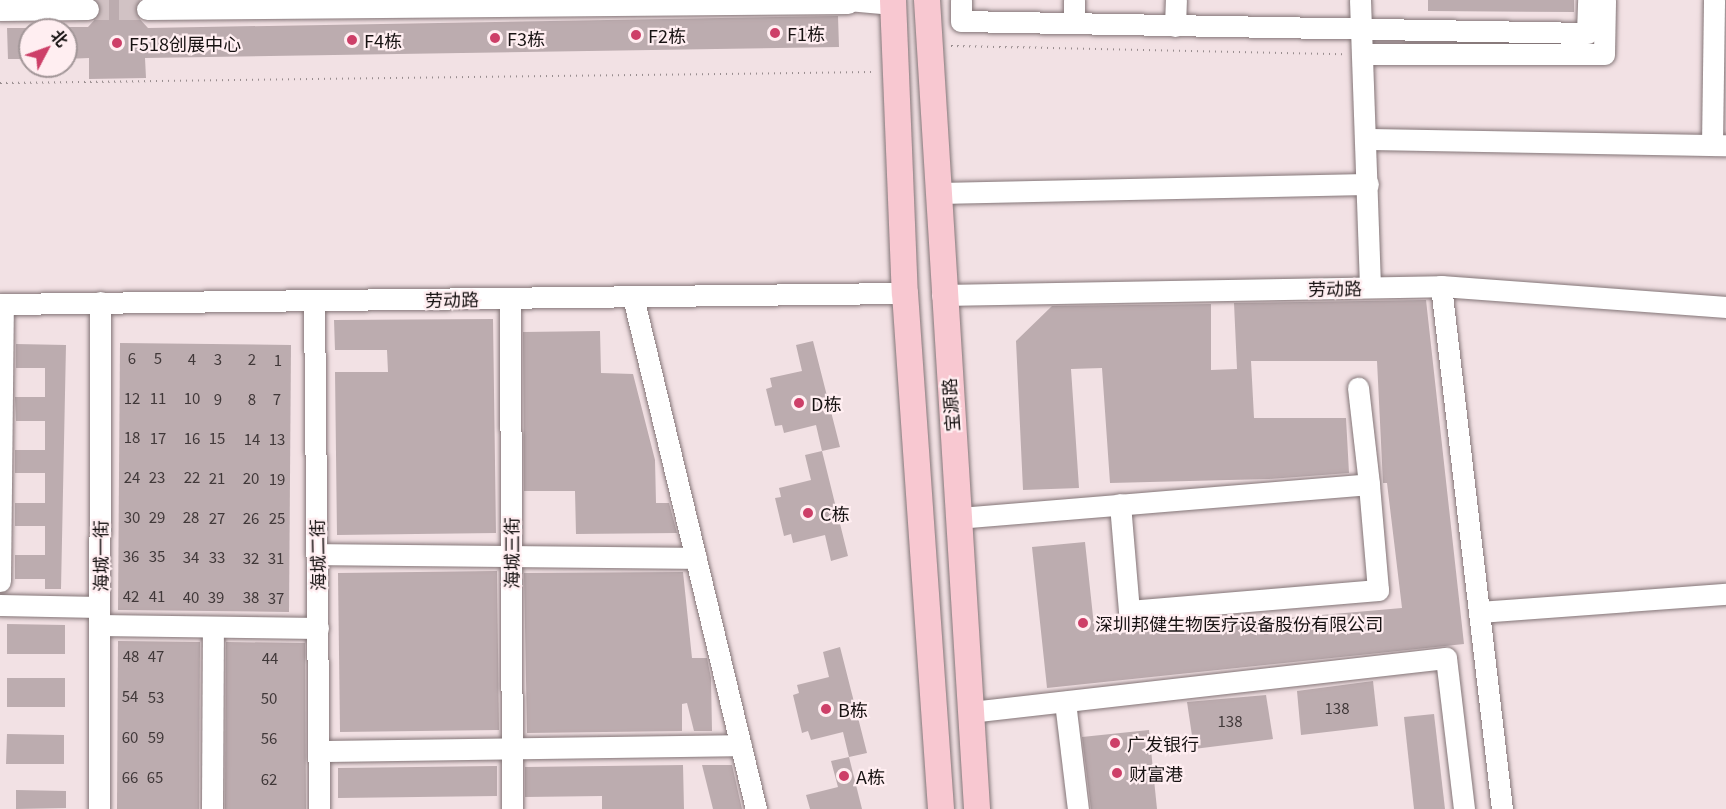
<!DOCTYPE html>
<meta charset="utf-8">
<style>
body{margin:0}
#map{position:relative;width:1726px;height:809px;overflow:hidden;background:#f2e1e4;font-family:Georgia,"Noto Sans SC",serif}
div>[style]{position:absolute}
.building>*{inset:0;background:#bcacaf}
.minor-tunnel>*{height:21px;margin-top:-10.5px;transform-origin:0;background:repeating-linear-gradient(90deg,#d1c2c4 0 21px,transparent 0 31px)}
.path>*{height:2px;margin-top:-1px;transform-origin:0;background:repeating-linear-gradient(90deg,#988c8e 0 1.5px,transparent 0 6px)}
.roads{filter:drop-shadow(0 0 2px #837577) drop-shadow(0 0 2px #837577)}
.minor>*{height:21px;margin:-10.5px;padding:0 10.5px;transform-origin:10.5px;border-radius:10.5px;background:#fff}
.major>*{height:26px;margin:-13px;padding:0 13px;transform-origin:13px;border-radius:13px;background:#f8c8d1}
.dots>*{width:16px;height:16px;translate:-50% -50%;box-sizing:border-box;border:3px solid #ffeef1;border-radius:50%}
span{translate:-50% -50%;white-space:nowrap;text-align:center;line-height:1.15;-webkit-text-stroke:4.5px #ffeef1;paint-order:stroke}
.number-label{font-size:15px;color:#403839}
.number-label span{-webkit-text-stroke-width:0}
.poi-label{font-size:18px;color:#171212}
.left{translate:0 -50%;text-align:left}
.street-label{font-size:18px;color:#171212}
.north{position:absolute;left:18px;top:18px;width:60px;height:60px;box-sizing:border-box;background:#ffeef1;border:2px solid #a29698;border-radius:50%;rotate:49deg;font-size:16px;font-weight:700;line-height:24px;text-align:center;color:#171212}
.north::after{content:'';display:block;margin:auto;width:21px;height:27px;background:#cd3f68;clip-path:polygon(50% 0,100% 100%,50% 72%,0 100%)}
</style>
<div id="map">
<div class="building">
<div style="clip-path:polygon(97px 0,138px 0,136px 15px,148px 28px,838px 16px,839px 47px,145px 58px,146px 78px,89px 79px,89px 58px,66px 59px,66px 27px,88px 27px,99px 15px)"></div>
<div style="clip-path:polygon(1428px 0,1574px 0,1574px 12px,1428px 11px)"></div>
<div style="clip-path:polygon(7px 28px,30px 28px,30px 59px,8px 59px)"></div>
<div style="clip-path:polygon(1426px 300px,1464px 644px,1047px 688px,1032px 547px,1085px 542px,1095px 635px,1402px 608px,1387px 483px,1383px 483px,1377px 361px,1251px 361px,1254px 418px,1346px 418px,1349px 473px,1269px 479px,1110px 483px,1102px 368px,1071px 369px,1079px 488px,1023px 490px,1016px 341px,1052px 306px,1211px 304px,1211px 370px,1237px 369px,1234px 303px)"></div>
<div style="clip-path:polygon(493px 319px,496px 533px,337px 535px,335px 372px,388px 372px,387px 350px,335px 350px,334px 320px)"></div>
<div style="clip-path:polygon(600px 331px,601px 373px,633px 374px,655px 460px,656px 503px,669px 503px,677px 533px,576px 534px,575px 491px,524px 491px,523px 332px)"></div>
<div style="clip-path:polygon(813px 341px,840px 447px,822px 451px,816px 425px,784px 433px,782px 425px,775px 426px,766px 389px,772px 387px,770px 378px,802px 371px,796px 345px)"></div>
<div style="clip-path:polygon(120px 343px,291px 345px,289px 612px,118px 610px)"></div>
<div style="clip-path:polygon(16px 344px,66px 345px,61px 589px,45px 589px,45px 579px,15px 579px,15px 555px,45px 555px,45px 526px,15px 526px,15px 503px,45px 503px,45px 473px,15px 473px,15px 450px,45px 450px,45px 421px,16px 421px,15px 397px,45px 397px,45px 368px,16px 368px)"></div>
<div style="clip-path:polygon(822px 451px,848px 556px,831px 561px,825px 535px,793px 543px,791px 534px,784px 536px,775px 498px,781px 497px,779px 488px,811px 480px,805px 455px)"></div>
<div style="clip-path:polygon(497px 571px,499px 730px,340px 732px,338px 573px)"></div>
<div style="clip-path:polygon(683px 572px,692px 658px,707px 658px,711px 678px,712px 731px,694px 731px,687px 703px,682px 704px,682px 731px,527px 733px,524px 573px)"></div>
<div style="clip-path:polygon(7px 624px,65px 625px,65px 654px,7px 654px)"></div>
<div style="clip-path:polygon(118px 641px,200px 642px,199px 809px,117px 809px)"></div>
<div style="clip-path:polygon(226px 642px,305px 643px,306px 809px,225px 809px)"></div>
<div style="clip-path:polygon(840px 647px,867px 753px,849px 757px,843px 732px,811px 740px,808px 731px,802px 733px,793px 695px,799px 693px,797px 685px,829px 677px,823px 652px)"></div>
<div style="clip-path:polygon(7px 678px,65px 678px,65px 707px,7px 707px)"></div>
<div style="clip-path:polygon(1373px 681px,1378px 726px,1301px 735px,1297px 691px)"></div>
<div style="clip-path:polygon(1266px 695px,1273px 739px,1194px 749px,1187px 702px)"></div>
<div style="clip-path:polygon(1434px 714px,1445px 809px,1414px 809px,1404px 717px)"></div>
<div style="clip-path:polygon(1149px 730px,1157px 809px,1091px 809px,1082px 737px)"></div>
<div style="clip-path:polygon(7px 734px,64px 735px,64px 764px,6px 764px)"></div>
<div style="clip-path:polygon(849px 757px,862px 809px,810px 809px,806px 795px,838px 787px,831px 761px)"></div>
<div style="clip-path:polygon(683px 765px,684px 809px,602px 809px,602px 796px,525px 797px,525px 767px)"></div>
<div style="clip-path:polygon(702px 765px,732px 765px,742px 809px,713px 809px)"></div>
<div style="clip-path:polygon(497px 766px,497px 796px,338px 798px,338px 768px)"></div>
<div style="clip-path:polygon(16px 790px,66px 791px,66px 808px,16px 809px)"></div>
</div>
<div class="minor-tunnel">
<div style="left:88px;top:9px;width:59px"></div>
</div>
<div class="path">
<div style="left:951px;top:46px;width:393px;rotate:1.2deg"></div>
<div style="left:0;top:83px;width:871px;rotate:-0.72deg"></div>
</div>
<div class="roads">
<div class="minor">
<div style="left:848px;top:0;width:45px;rotate:5.1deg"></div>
<div style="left:961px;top:0;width:21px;rotate:90deg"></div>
<div style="left:961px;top:21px;width:626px;rotate:1.1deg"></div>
<div style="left:1587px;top:33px;width:33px;rotate:-88deg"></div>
<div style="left:1360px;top:0;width:287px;rotate:88deg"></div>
<div style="left:147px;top:9px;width:701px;rotate:-0.49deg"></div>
<div style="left:0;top:10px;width:88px;rotate:-0.7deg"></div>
<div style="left:1074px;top:23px;width:23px;rotate:-90deg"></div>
<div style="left:1175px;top:26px;width:26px;rotate:-88deg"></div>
<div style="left:1365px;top:54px;width:239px"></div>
<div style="left:1604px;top:54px;width:54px;rotate:-88.9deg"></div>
<div style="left:1367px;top:139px;width:359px;rotate:1deg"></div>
<div style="left:1712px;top:145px;width:145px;rotate:-89.2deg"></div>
<div style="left:937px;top:193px;width:431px;rotate:-1.2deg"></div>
<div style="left:1441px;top:286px;width:527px;rotate:83.35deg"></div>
<div style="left:942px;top:295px;width:499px;rotate:-1deg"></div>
<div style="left:1441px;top:286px;width:286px;rotate:4.2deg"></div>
<div style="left:633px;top:297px;width:527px;rotate:76.49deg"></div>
<div style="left:510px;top:298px;width:511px;rotate:89.78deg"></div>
<div style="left:314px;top:300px;width:509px;rotate:89.44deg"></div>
<div style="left:0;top:304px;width:905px;rotate:-0.7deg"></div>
<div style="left:1120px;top:504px;width:107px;rotate:85.2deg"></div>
<div style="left:1129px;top:611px;width:250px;rotate:-4.8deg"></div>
<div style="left:1378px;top:590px;width:106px;rotate:-94.9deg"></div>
<div style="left:958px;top:518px;width:412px;rotate:-4.7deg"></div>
<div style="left:1369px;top:484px;width:97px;rotate:-96.5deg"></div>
<div style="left:317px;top:554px;width:379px;rotate:0.6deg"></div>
<div style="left:0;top:581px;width:277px;rotate:-89.4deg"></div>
<div style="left:0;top:605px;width:99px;rotate:1.2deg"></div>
<div style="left:1479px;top:612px;width:248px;rotate:-4.2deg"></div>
<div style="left:99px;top:625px;width:219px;rotate:0.8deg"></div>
<div style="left:1065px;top:702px;width:108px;rotate:83.1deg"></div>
<div style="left:971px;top:712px;width:478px;rotate:-6.5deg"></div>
<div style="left:1446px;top:658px;width:152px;rotate:83.2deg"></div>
<div style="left:319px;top:751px;width:422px;rotate:-0.8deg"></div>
<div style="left:99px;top:809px;width:507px;rotate:-89.89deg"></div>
<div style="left:212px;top:809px;width:182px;rotate:-89.7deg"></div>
</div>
<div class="major">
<div style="left:893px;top:0;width:293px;rotate:87.7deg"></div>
<div style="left:905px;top:293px;width:517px;rotate:86.01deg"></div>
<div style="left:927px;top:0;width:811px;rotate:86.46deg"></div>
</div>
</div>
<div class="dots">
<div style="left:775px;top:33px;background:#cd3f68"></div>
<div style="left:636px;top:35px;background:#cd3f68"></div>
<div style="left:495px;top:38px;background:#cd3f68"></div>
<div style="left:352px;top:40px;background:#cd3f68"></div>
<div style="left:117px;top:43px;background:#cd3f68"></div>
<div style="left:799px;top:403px;background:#cd3f68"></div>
<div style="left:808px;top:513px;background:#cd3f68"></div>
<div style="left:1083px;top:623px;background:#cd3f68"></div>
<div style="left:826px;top:709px;background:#cd3f68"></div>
<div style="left:1115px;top:743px;background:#cd3f68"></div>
<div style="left:1117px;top:773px;background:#cd3f68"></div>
<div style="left:844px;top:776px;background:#cd3f68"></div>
</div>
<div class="number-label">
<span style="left:132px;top:358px">6</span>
<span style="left:158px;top:358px">5</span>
<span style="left:192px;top:359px">4</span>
<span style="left:218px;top:359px">3</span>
<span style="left:252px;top:359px">2</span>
<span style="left:278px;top:360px">1</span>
<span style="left:132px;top:398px">12</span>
<span style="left:158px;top:398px">11</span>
<span style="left:192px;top:398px">10</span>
<span style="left:218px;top:399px">9</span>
<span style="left:252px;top:399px">8</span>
<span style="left:277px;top:399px">7</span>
<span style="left:132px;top:437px">18</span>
<span style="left:158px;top:438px">17</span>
<span style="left:192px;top:438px">16</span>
<span style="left:217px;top:438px">15</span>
<span style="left:252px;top:439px">14</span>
<span style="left:277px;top:439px">13</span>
<span style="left:132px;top:477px">24</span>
<span style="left:157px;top:477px">23</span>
<span style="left:192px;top:477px">22</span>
<span style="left:217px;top:478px">21</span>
<span style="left:251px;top:478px">20</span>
<span style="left:277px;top:479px">19</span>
<span style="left:132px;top:517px">30</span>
<span style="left:157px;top:517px">29</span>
<span style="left:191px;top:517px">28</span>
<span style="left:217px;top:518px">27</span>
<span style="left:251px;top:518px">26</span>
<span style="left:277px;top:518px">25</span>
<span style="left:131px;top:556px">36</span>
<span style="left:157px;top:556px">35</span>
<span style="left:191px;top:557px">34</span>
<span style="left:217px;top:557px">33</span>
<span style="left:251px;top:558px">32</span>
<span style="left:276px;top:558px">31</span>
<span style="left:131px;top:596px">42</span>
<span style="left:157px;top:596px">41</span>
<span style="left:191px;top:597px">40</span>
<span style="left:216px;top:597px">39</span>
<span style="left:251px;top:597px">38</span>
<span style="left:276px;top:598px">37</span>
<span style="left:131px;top:656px">48</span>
<span style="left:156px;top:656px">47</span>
<span style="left:270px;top:658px">44</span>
<span style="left:130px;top:696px">54</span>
<span style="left:156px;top:697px">53</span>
<span style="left:269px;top:698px">50</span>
<span style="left:1337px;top:708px">138</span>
<span style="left:1230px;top:721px">138</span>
<span style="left:130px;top:737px">60</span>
<span style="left:156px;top:737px">59</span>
<span style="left:269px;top:738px">56</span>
<span style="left:130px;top:777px">66</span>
<span style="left:155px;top:777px">65</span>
<span style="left:269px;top:779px">62</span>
</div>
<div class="poi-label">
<span class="left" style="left:787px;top:33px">F1栋</span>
<span class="left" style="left:648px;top:35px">F2栋</span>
<span class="left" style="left:507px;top:38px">F3栋</span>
<span class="left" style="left:364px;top:40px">F4栋</span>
<span class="left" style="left:129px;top:43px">F518创展中心</span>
<span class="left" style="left:811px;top:403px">D栋</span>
<span class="left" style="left:820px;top:513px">C栋</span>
<span class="left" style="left:1095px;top:623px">深圳邦健生物医疗设备股份有限公司</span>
<span class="left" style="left:838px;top:709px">B栋</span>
<span class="left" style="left:1127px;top:743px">广发银行</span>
<span class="left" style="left:1129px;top:773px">财富港</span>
<span class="left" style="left:856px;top:776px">A栋</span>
</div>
<div class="street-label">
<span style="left:1335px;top:288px;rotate:-1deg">劳动路</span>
<span style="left:452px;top:299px;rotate:-1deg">劳动路</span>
<span style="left:950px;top:405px;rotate:-94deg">宝源路</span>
<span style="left:511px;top:553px;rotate:-90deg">海城三街</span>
<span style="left:317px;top:555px;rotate:-91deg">海城二街</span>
<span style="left:100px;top:556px;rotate:-90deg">海城一街</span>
</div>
<div class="north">北</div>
</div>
